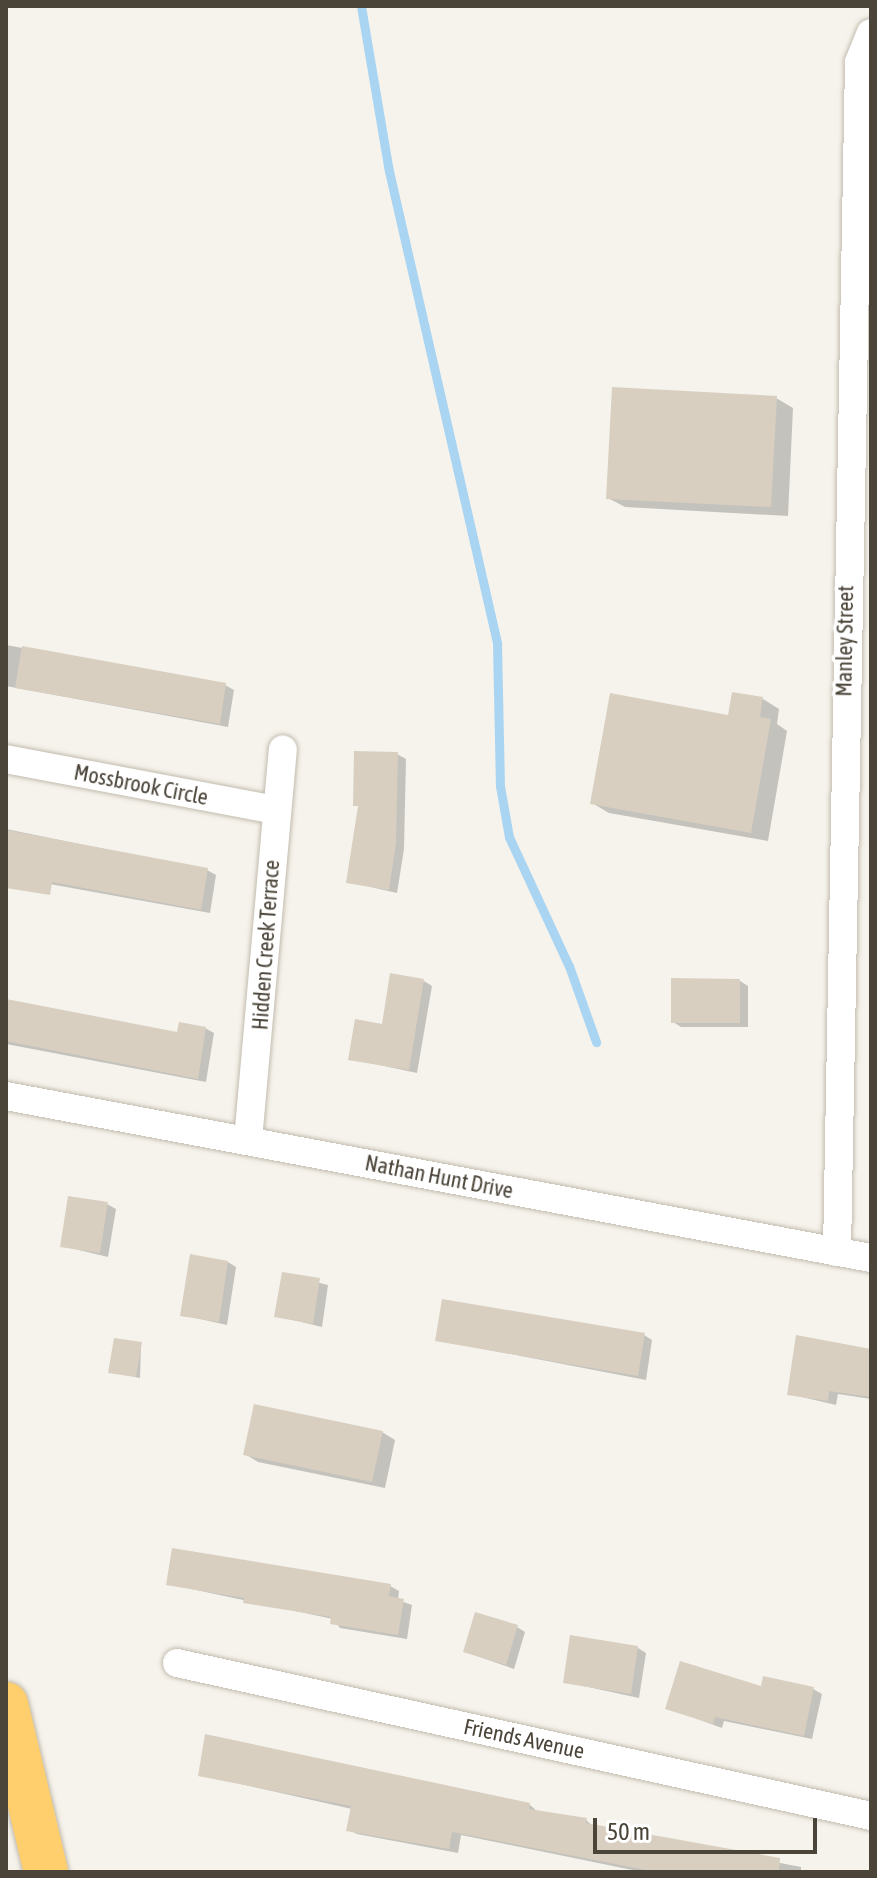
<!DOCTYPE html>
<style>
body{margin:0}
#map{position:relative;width:877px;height:1878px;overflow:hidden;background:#f6f3ec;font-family:"Asap Condensed",sans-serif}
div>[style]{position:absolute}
.shadow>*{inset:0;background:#0003}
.stream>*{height:9px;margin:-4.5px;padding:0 4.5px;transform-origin:4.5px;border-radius:4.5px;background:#a9d4f2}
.building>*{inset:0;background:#d8cfc1}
.roads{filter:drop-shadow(0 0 2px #c2bbae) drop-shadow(0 0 2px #c2bbae)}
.minor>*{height:28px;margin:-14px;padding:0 14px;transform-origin:14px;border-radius:14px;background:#fff}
.motorway>*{height:44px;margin:-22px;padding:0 22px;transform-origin:22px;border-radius:22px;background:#ffcf6e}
span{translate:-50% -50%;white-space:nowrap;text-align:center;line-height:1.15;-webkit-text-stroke:7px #fff;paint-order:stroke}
.street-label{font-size:22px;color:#4b4439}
.frame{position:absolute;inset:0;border:8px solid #4b4439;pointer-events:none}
.scale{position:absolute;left:593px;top:1818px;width:224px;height:36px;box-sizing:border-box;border:4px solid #4b4439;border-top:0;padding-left:10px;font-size:24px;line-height:28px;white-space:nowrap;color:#4b4439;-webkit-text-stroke:6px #fff;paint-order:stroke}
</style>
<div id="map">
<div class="shadow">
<div style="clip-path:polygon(776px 398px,793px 408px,788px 516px,625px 507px,608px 498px)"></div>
<div style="clip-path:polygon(6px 645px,225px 685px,234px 690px,228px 727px,6px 686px)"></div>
<div style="clip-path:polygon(734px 694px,763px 699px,779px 709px,777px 724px,787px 731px,768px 841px,609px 813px,592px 803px,730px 717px)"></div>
<div style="clip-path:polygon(397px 754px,406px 759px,404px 849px,397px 893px,348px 882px,360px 807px,355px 805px)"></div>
<div style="clip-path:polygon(6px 829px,207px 870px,216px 875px,210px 913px,44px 883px,6px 871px)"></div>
<div style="clip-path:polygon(424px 981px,432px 986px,417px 1073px,351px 1059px)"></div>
<div style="clip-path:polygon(740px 981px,748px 986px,748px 1027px,681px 1027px,673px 1022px)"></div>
<div style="clip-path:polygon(6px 1002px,179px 1034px,205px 1028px,214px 1033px,206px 1082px,6px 1044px)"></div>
<div style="clip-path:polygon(107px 1204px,116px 1209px,108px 1257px,62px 1246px)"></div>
<div style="clip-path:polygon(228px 1262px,236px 1267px,227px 1325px,182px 1315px)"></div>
<div style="clip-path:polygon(283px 1274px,328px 1285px,322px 1327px,277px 1316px)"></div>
<div style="clip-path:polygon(644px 1335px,652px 1340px,646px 1380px,437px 1340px)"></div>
<div style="clip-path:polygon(141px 1344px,140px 1378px,110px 1372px)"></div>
<div style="clip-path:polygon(871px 1350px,871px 1399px,838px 1394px,836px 1405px,789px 1394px)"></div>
<div style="clip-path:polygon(382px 1432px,395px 1440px,385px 1488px,258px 1462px,245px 1454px)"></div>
<div style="clip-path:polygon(168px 1584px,390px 1586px,399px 1591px,398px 1600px,412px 1605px,407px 1639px,340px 1628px,333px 1619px)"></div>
<div style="clip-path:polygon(517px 1627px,525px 1632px,514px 1669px,465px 1652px)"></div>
<div style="clip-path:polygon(638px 1648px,646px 1653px,639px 1698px,565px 1682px)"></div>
<div style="clip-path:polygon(762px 1689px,813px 1689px,822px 1694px,812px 1739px,724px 1721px,722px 1728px,667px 1708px)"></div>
<div style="clip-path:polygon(201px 1775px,530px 1805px,538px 1812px,586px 1820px,594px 1827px,801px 1867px,801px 1872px,642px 1872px,461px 1835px,458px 1853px,357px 1834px,349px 1830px,352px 1809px)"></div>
</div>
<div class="stream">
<div style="left:361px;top:6px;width:167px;rotate:80.4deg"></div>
<div style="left:389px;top:171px;width:485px;rotate:77.1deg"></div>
<div style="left:497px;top:644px;width:142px;rotate:88.8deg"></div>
<div style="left:500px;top:786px;width:52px;rotate:80deg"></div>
<div style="left:509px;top:837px;width:142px;rotate:65.1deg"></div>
<div style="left:569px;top:966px;width:81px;rotate:70.4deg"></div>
</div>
<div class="building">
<div style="clip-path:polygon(612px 387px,777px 396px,771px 507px,606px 499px)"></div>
<div style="clip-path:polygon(22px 646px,226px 683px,220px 724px,15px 688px)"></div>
<div style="clip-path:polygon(732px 692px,763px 697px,760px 717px,771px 719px,751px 833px,590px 804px,610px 693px,728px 715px)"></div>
<div style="clip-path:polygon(354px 751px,398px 752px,396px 843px,389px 890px,346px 883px,358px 806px,353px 806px)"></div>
<div style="clip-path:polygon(6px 830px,208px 868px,201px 910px,52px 882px,50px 895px,6px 888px)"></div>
<div style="clip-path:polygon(390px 973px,424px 979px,409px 1070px,348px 1060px,355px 1019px,382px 1024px)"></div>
<div style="clip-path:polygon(671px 978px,740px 979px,740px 1023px,671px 1023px)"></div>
<div style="clip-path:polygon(6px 999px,177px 1032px,179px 1022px,206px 1027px,198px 1079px,6px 1041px)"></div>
<div style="clip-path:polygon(68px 1196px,108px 1202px,100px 1253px,60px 1247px)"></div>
<div style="clip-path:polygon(190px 1254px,228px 1261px,219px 1322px,180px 1316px)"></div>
<div style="clip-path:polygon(282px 1272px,320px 1278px,313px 1324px,274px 1317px)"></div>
<div style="clip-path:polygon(442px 1299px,645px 1333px,638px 1376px,435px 1341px)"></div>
<div style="clip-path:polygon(796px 1335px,871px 1349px,871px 1397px,829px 1391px,828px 1401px,787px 1395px)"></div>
<div style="clip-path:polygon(114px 1338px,142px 1342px,136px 1377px,108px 1373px)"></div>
<div style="clip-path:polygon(254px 1404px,383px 1431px,372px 1482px,243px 1455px)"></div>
<div style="clip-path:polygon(172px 1548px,391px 1584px,389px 1596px,404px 1599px,398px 1635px,330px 1624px,331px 1617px,243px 1603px,244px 1598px,166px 1585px)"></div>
<div style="clip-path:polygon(475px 1612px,518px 1625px,506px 1665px,463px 1652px)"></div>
<div style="clip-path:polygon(570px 1635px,638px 1646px,631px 1694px,563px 1683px)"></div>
<div style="clip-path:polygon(680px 1661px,761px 1686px,763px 1676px,814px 1687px,804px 1736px,715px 1717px,713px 1724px,665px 1709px)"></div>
<div style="clip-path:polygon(205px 1734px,530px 1803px,529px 1809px,587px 1818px,586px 1823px,780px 1858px,779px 1872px,656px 1872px,452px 1832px,449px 1849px,346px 1831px,351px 1806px,198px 1776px)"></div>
</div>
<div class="roads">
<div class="minor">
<div style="left:6px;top:759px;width:274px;rotate:10.7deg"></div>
<div style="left:6px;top:1096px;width:880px;rotate:10.61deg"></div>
<div style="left:248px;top:1140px;width:392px;rotate:-84.9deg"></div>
<div style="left:837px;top:1252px;width:1190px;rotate:-88.94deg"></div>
<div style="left:859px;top:62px;width:31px;rotate:-68deg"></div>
<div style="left:177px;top:1663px;width:711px;rotate:12.43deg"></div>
</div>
<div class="motorway">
<div style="left:6px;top:1704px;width:173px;rotate:76.6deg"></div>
</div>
</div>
<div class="street-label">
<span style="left:845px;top:641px;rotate:-89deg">Manley Street</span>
<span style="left:141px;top:785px;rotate:11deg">Mossbrook Circle</span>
<span style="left:266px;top:945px;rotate:-86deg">Hidden Creek Terrace</span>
<span style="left:439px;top:1177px;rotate:11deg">Nathan Hunt Drive</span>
<span style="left:524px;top:1739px;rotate:12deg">Friends Avenue</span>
</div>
<div class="frame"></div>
<div class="scale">50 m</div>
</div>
